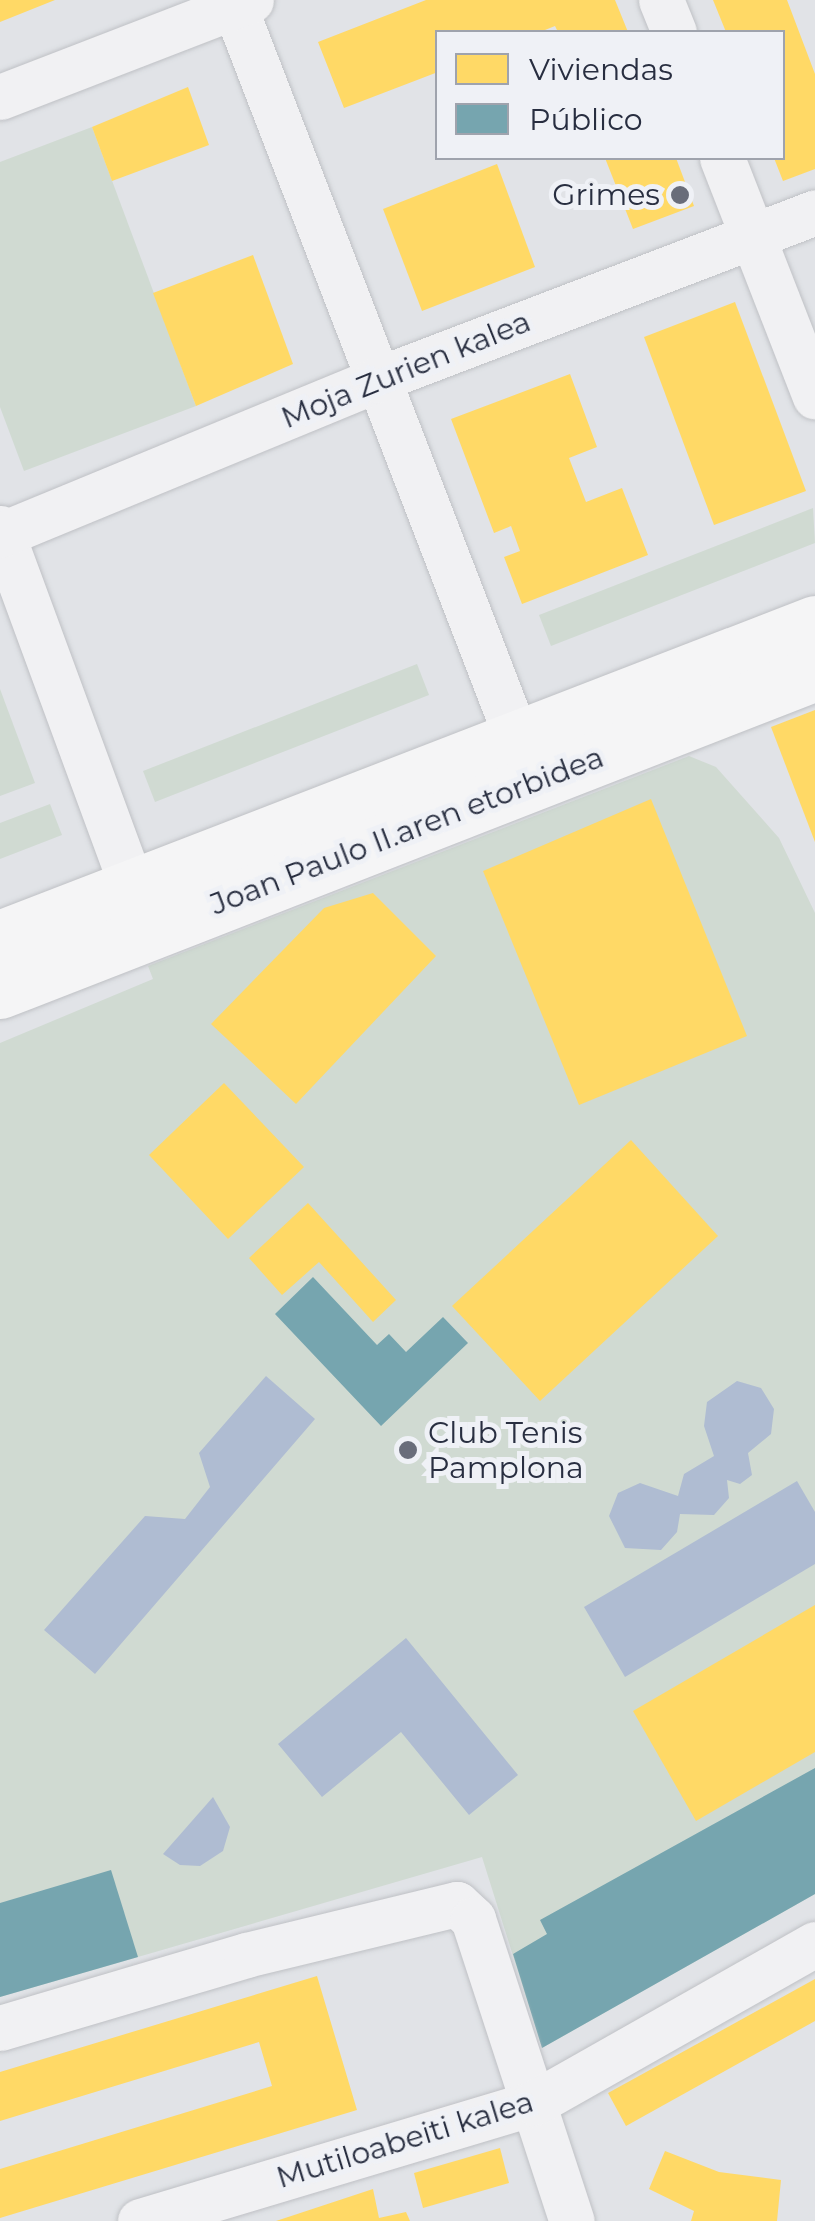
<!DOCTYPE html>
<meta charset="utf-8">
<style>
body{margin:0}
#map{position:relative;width:815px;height:2221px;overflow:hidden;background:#e1e3e7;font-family:Montserrat,sans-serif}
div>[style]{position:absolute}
.green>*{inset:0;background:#d0dad2}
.water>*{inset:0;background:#afbcd2}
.homes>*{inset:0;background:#ffd966}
.public>*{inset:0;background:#76a5af}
.roads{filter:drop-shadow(0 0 2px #bfc1c5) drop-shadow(0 0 2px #bfc1c5)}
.minor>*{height:45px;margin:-22.5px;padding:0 22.5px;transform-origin:22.5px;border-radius:22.5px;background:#f1f1f3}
.major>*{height:55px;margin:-27.5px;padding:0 27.5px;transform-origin:27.5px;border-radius:27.5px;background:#f5f5f6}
.dots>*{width:28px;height:28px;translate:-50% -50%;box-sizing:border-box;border:5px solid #eff1f6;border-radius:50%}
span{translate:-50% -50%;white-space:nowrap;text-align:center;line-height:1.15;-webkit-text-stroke:10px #eff1f6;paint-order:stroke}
.poi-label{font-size:30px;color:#282e40}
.right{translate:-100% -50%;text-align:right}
.left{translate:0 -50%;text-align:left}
.street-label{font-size:30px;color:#282e40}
.legend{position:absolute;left:435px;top:30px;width:350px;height:130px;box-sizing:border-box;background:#eff1f6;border:2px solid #9fa3ad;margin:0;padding:12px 18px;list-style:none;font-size:30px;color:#282e40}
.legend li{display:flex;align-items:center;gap:20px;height:50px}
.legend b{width:50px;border:2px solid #9fa3ad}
</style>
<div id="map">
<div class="green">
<div style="clip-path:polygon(92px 127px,196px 406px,24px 471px,0 407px,0 162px)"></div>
<div style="clip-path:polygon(813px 508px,815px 543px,551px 646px,539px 615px)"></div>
<div style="clip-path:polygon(417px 664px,429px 695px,155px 802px,143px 771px)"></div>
<div style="clip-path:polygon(0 689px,35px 783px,0 796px)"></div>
<div style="clip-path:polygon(689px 756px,716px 767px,779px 838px,815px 913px,815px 1894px,542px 2048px,482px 1857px,0 1997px,0 1043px,153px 979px,148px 966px)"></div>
<div style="clip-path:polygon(50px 804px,62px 835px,0 859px,0 823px)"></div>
</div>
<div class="water">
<div style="clip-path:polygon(266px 1376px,315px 1419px,95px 1674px,44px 1630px,145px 1516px,185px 1519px,210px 1487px,199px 1453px)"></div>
<div style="clip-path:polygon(737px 1381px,761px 1388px,774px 1409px,771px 1434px,748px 1453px,752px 1475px,740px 1484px,727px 1480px,729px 1498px,714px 1515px,680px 1514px,677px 1532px,661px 1550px,625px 1548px,609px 1516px,618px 1493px,640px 1483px,678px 1496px,684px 1474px,714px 1456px,704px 1426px,707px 1402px)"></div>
<div style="clip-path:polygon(797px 1481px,815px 1512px,815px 1564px,625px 1677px,584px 1607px)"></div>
<div style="clip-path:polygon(406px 1638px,518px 1775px,469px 1815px,401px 1732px,322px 1797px,278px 1744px)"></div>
<div style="clip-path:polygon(213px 1797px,230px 1827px,223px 1851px,200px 1866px,180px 1865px,163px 1854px)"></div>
</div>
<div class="homes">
<div style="clip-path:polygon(0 0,55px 0,0 22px)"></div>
<div style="clip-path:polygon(426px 0,615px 0,628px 32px,558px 32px,555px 26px,540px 32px,438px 32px,438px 72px,344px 108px,318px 42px)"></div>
<div style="clip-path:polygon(713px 0,787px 0,815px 74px,815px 169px,783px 181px,774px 158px,782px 158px,782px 32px,726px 32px)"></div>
<div style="clip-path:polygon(188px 87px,209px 145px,112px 181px,92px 127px)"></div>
<div style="clip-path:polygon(605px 158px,676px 158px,694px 206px,633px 229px)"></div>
<div style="clip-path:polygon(497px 164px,535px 267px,422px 311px,383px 209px)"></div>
<div style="clip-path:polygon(253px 255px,293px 364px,196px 406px,153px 293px)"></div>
<div style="clip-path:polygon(735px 302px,806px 491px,714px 525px,644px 337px)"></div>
<div style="clip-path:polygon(570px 374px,597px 447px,569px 458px,586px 502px,622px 488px,648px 555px,522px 604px,504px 557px,520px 551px,511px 526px,494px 533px,451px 419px)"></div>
<div style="clip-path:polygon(815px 710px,815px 842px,771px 727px)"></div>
<div style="clip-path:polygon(651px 799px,747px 1036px,579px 1105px,483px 871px)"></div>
<div style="clip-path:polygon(373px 893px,436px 956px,296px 1104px,211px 1024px,324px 908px)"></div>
<div style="clip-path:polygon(224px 1083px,304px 1167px,228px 1239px,149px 1155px)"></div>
<div style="clip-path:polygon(631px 1140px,718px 1236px,540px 1401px,452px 1306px)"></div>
<div style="clip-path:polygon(308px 1203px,396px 1300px,373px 1322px,319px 1262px,282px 1295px,249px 1258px)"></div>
<div style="clip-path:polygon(815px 1605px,815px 1752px,696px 1821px,633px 1711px)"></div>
<div style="clip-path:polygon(317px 1976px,357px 2110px,0 2218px,0 2169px,272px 2086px,259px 2042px,0 2121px,0 2072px)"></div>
<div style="clip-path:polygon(815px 1979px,815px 2021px,626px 2126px,608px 2093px)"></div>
<div style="clip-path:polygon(500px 2148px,509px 2183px,423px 2208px,414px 2173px)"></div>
<div style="clip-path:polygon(665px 2151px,719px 2172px,781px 2180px,777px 2221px,691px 2221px,694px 2211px,649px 2189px)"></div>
<div style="clip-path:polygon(373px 2189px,379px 2218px,406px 2212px,410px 2221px,276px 2221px)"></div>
</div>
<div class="public">
<div style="clip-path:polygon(313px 1277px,377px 1345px,389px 1334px,406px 1352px,443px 1317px,468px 1343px,381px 1426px,275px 1314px)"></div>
<div style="clip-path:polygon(815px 1768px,815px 1894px,542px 2048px,513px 1954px,547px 1934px,540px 1920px)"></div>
<div style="clip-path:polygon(111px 1870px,138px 1957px,0 1997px,0 1903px)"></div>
</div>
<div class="roads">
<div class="minor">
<div style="left:232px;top:0;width:792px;rotate:68.91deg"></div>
<div style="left:661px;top:0;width:35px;rotate:68deg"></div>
<div style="left:0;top:97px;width:269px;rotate:-21.1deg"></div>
<div style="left:722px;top:158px;width:256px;rotate:68.7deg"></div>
<div style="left:0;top:528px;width:385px;rotate:69.8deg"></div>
<div style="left:0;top:535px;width:407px;rotate:-22.4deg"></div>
<div style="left:376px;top:380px;width:470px;rotate:-20.9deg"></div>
<div style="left:0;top:2028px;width:257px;rotate:-16.5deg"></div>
<div style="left:246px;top:1955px;width:217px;rotate:-13.6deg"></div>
<div style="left:457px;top:1904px;width:22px;rotate:43deg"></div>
<div style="left:473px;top:1919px;width:318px;rotate:71.9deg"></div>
<div style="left:140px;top:2221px;width:411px;rotate:-16.7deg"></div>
<div style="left:534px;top:2103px;width:323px;rotate:-29.5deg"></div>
</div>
<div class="major">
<div style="left:0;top:938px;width:874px;rotate:-21.13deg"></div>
<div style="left:0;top:991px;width:875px;rotate:-21.31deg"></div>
</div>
</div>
<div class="dots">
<div style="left:680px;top:195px;background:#696d7a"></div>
<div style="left:408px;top:1450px;background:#696d7a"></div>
</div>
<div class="poi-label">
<span class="right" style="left:660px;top:195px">Grimes</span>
<span class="left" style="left:428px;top:1450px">Club Tenis<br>Pamplona</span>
</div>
<div class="street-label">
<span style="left:406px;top:370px;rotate:-22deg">Moja Zurien kalea</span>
<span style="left:407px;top:831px;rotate:-21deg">Joan Paulo II.aren etorbidea</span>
<span style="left:405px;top:2140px;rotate:-17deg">Mutiloabeiti kalea</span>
</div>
<ul class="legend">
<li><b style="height:28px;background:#ffd966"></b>Viviendas</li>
<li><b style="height:28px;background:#76a5af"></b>Público</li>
</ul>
</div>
